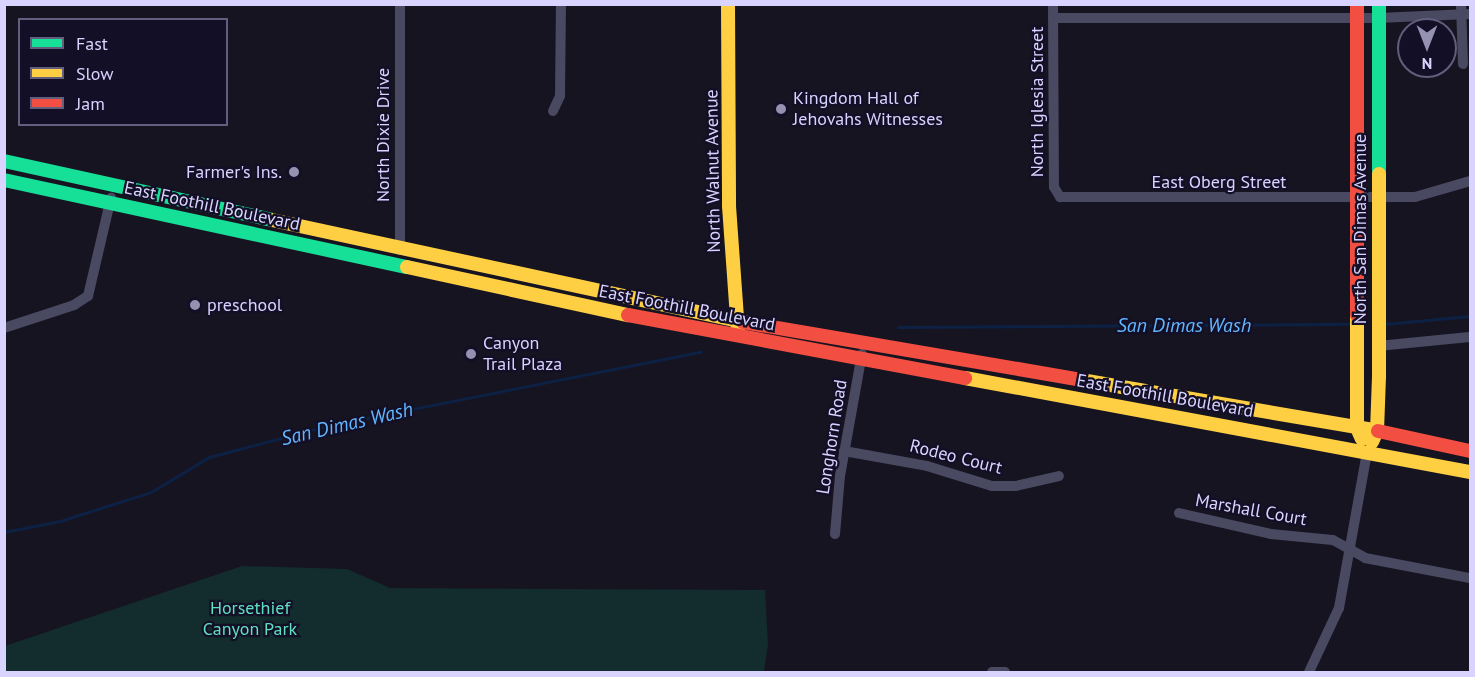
<!DOCTYPE html>
<style>
body{margin:0}
#map{position:relative;width:1475px;height:677px;overflow:hidden;background:#161421;font-family:"PT Sans",sans-serif}
div>[style]{position:absolute}
.green>*{inset:0;background:#132c2d}
.stream>*{height:3px;margin:-1.5px;padding:0 1.5px;transform-origin:1.5px;border-radius:1.5px;background:#0d2144}
.street>*{height:10px;margin:-5px;padding:0 5px;transform-origin:5px;border-radius:5px;background:#4a4962}
.fast>*{height:14px;margin:-7px;padding:0 7px;transform-origin:7px;border-radius:7px;background:#16e098}
.slow>*{height:14px;margin:-7px;padding:0 7px;transform-origin:7px;border-radius:7px;background:#ffcf43}
.jam>*{height:14px;margin:-7px;padding:0 7px;transform-origin:7px;border-radius:7px;background:#f24e42}
.dots>*{width:16px;height:16px;translate:-50% -50%;box-sizing:border-box;border:3px solid #130f26;border-radius:50%}
span{translate:-50% -50%;white-space:nowrap;text-align:center;line-height:1.15;-webkit-text-stroke:4.5px #130f26;paint-order:stroke}
.poi-label{font-size:18px;color:#d9d4ff}
.left{translate:0 -50%;text-align:left}
.right{translate:-100% -50%;text-align:right}
.street-label{font-size:18px;color:#d9d4ff}
.park-label{font-size:18px;color:#5fe0c0}
.water-label{font-size:20px;color:#62b6ff;font-style:italic}
.frame{position:absolute;inset:0;border:6px solid #d9d4ff;pointer-events:none}
.legend{position:absolute;left:18px;top:18px;width:210px;height:108px;box-sizing:border-box;background:#130f26;border:2px solid #625e7d;margin:0;padding:8px 10px;list-style:none;font-size:18px;color:#d9d4ff}
.legend li{display:flex;align-items:center;gap:12px;height:30px}
.legend b{width:30px;border:2px solid #625e7d}
.north{position:absolute;left:1397px;top:18px;width:60px;height:60px;box-sizing:border-box;background:#130f26;border:2px solid #625e7d;border-radius:50%;rotate:180deg;font-size:16px;font-weight:700;line-height:24px;text-align:center;color:#d9d4ff}
.north::after{content:'';display:block;margin:auto;width:21px;height:27px;background:#9591b1;clip-path:polygon(50% 0,100% 100%,50% 72%,0 100%)}
</style>
<div id="map">
<div class="green">
<div style="clip-path:polygon(242px 566px,347px 569px,390px 588px,765px 590px,768px 644px,764px 672px,5px 672px,5px 646px)"></div>
</div>
<div class="stream">
<div style="left:1385px;top:324px;width:85px;rotate:-5.4deg"></div>
<div style="left:898px;top:327px;width:454px;rotate:-0.4deg"></div>
<div style="left:4px;top:532px;width:57px;rotate:-11.1deg"></div>
<div style="left:60px;top:521px;width:96px;rotate:-17.7deg"></div>
<div style="left:151px;top:492px;width:68px;rotate:-31.1deg"></div>
<div style="left:209px;top:457px;width:121px;rotate:-14.8deg"></div>
<div style="left:326px;top:426px;width:382px;rotate:-11.2deg"></div>
</div>
<div class="street">
<div style="left:400px;top:4px;width:246px;rotate:90deg"></div>
<div style="left:1053px;top:4px;width:183px;rotate:89.7deg"></div>
<div style="left:1054px;top:187px;width:12px;rotate:59deg"></div>
<div style="left:1060px;top:197px;width:355px"></div>
<div style="left:1415px;top:197px;width:57px;rotate:-16.2deg"></div>
<div style="left:1461px;top:4px;width:60px;rotate:88.1deg"></div>
<div style="left:1053px;top:18px;width:325px"></div>
<div style="left:1378px;top:18px;width:92px;rotate:-2.5deg"></div>
<div style="left:553px;top:111px;width:17px;rotate:-65deg"></div>
<div style="left:560px;top:96px;width:92px;rotate:-89.4deg"></div>
<div style="left:4px;top:328px;width:74px;rotate:-18.2deg"></div>
<div style="left:74px;top:305px;width:17px;rotate:-33deg"></div>
<div style="left:88px;top:296px;width:101px;rotate:-76.8deg"></div>
<div style="left:1378px;top:346px;width:92px;rotate:-5.6deg"></div>
<div style="left:844px;top:451px;width:84px;rotate:10.2deg"></div>
<div style="left:927px;top:466px;width:68px;rotate:17.1deg"></div>
<div style="left:992px;top:486px;width:24px"></div>
<div style="left:1016px;top:486px;width:44px;rotate:-13.1deg"></div>
<div style="left:1179px;top:513px;width:94px;rotate:12.9deg"></div>
<div style="left:1271px;top:534px;width:62px;rotate:5.5deg"></div>
<div style="left:1333px;top:540px;width:37px;rotate:29deg"></div>
<div style="left:1365px;top:558px;width:107px;rotate:10.8deg"></div>
<div style="left:835px;top:534px;width:58px;rotate:-85.1deg"></div>
<div style="left:840px;top:476px;width:124px;rotate:-79.8deg"></div>
<div style="left:992px;top:672px;width:13px"></div>
<div style="left:1309px;top:672px;width:71px;rotate:-64.9deg"></div>
<div style="left:1339px;top:608px;width:158px;rotate:-79.8deg"></div>
</div>
<div class="fast">
<div style="left:1379px;top:4px;width:170px;rotate:90deg"></div>
<div style="left:4px;top:161px;width:274px;rotate:12.4deg"></div>
<div style="left:4px;top:180px;width:412px;rotate:12.2deg"></div>
</div>
<div class="slow">
<div style="left:728px;top:4px;width:202px;rotate:89.7deg"></div>
<div style="left:729px;top:206px;width:125px;rotate:85.9deg"></div>
<div style="left:272px;top:220px;width:482px;rotate:12.2deg"></div>
<div style="left:407px;top:267px;width:226px;rotate:12.3deg"></div>
<div style="left:1357px;top:315px;width:113px;rotate:90deg"></div>
<div style="left:1357px;top:428px;width:12px;rotate:66deg"></div>
<div style="left:965px;top:378px;width:514px;rotate:10.54deg"></div>
<div style="left:1081px;top:380px;width:301px;rotate:9.7deg"></div>
<div style="left:1372px;top:442px;width:12px;rotate:-66deg"></div>
<div style="left:1377px;top:431px;width:55px;rotate:-87.9deg"></div>
<div style="left:1379px;top:376px;width:202px;rotate:-90deg"></div>
</div>
<div class="jam">
<div style="left:1357px;top:4px;width:311px;rotate:90deg"></div>
<div style="left:628px;top:315px;width:343px;rotate:10.6deg"></div>
<div style="left:743px;top:322px;width:343px;rotate:9.7deg"></div>
<div style="left:1378px;top:431px;width:94px;rotate:12.3deg"></div>
</div>
<div class="dots">
<div style="left:781px;top:109px;background:#9591b1"></div>
<div style="left:294px;top:172px;background:#9591b1"></div>
<div style="left:195px;top:305px;background:#9591b1"></div>
<div style="left:471px;top:354px;background:#9591b1"></div>
</div>
<div class="poi-label">
<span class="left" style="left:793px;top:109px">Kingdom Hall of<br>Jehovahs Witnesses</span>
<span class="right" style="left:282px;top:172px">Farmer's Ins.</span>
<span class="left" style="left:207px;top:305px">preschool</span>
<span class="left" style="left:483px;top:354px">Canyon<br>Trail Plaza</span>
</div>
<div class="street-label">
<span style="left:1037px;top:102px;rotate:-90deg">North Iglesia Street</span>
<span style="left:383px;top:135px;rotate:-90deg">North Dixie Drive</span>
<span style="left:713px;top:171px;rotate:-91deg">North Walnut Avenue</span>
<span style="left:1219px;top:182px">East Oberg Street</span>
<span style="left:212px;top:206px;rotate:12deg">East Foothill Boulevard</span>
<span style="left:1360px;top:229px;rotate:-90deg">North San Dimas Avenue</span>
<span style="left:687px;top:308px;rotate:11deg">East Foothill Boulevard</span>
<span style="left:1165px;top:396px;rotate:10deg">East Foothill Boulevard</span>
<span style="left:832px;top:437px;rotate:-81deg">Longhorn Road</span>
<span style="left:956px;top:457px;rotate:14deg">Rodeo Court</span>
<span style="left:1251px;top:510px;rotate:10deg">Marshall Court</span>
</div>
<div class="park-label">
<span style="left:250px;top:619px">Horsethief<br>Canyon Park</span>
</div>
<div class="water-label">
<span style="left:1184px;top:325px">San Dimas Wash</span>
<span style="left:347px;top:424px;rotate:-13deg">San Dimas Wash</span>
</div>
<div class="frame"></div>
<ul class="legend">
<li><b style="height:8px;background:#16e098"></b>Fast</li>
<li><b style="height:8px;background:#ffcf43"></b>Slow</li>
<li><b style="height:8px;background:#f24e42"></b>Jam</li>
</ul>
<div class="north">N</div>
</div>
